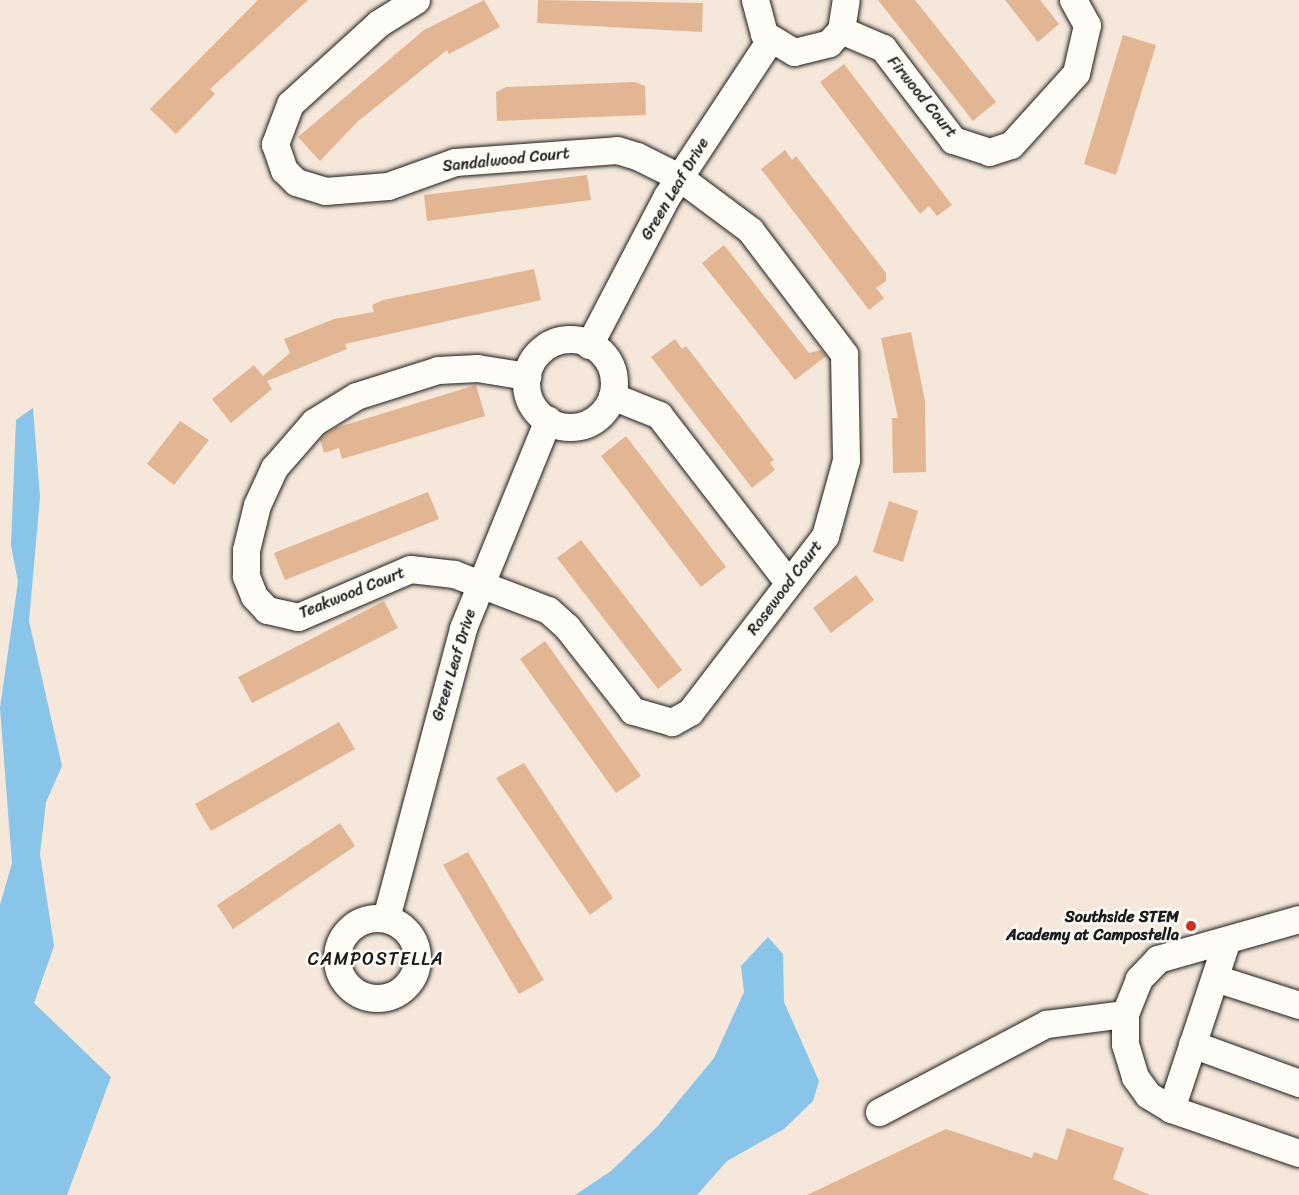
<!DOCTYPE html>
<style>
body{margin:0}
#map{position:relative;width:1299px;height:1195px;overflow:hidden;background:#f5e7d9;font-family:Sriracha,sans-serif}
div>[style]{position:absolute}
.water>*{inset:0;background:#89c4e9}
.building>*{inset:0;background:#e3b693}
.roads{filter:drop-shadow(0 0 2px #1c1c1c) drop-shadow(0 0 2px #1c1c1c)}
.minor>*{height:27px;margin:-13.5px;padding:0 13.5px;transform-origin:13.5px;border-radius:13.5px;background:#fdfcf7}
.minor>.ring{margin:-13.5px;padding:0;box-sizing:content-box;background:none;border:27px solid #fdfcf7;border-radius:50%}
.dots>*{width:16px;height:16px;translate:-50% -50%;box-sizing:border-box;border:3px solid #fdfcf7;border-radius:50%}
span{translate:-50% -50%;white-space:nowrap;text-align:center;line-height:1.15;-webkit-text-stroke:5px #fdfcf7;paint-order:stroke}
.street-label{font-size:16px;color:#1c1c1c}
.poi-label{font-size:16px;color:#1c1c1c;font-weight:700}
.right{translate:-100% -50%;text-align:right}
.neighbourhood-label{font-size:18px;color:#1c1c1c;letter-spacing:1.5px}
</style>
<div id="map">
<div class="water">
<div style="clip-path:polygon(33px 408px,40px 497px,29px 621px,62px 766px,46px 802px,40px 854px,54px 946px,34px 1003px,111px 1077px,67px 1195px,0 1195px,0 905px,12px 863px,0 708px,18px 582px,11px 545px,16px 420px)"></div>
<div style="clip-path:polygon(768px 937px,783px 954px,784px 1002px,819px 1081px,813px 1101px,784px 1129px,727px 1161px,697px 1195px,575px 1195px,611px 1171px,657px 1127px,714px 1058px,744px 992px,741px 966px)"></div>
</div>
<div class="building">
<div style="clip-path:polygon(258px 0,308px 0,210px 89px,215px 94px,176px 134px,150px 109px)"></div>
<div style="clip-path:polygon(484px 0,500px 27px,449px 54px,447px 50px,357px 122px,320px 161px,298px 137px,424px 30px)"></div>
<div style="clip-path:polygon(538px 0,703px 3px,702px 32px,537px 23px)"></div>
<div style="clip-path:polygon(878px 0,915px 0,996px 102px,973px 121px)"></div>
<div style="clip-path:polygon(1005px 0,1040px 0,1059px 24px,1038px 42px)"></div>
<div style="clip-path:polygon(1123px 35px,1156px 45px,1116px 175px,1084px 164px)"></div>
<div style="clip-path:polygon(844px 64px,952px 205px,937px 216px,929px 206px,920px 214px,820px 82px)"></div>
<div style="clip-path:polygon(635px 82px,645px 86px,646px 115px,497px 121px,496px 92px,506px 87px)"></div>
<div style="clip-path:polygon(785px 150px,792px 160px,796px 156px,886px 273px,886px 281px,876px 288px,884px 298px,869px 310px,761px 169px)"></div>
<div style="clip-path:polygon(587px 175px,591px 200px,427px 221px,424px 195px)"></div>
<div style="clip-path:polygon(724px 245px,809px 353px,821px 350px,826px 356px,795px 380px,702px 263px)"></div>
<div style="clip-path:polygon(534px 269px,541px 300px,345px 344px,347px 349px,267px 381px,272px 389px,231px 423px,212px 399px,254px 365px,263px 376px,290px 353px,284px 339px,334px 319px,374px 312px,372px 305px,383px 300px)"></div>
<div style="clip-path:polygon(911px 332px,925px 401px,926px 472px,893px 473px,892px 418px,898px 418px,881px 338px)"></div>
<div style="clip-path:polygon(675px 339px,682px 349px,686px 346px,774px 460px,770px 463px,775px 470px,752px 488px,651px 357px)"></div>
<div style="clip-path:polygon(476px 385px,485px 416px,342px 459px,339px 448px,324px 453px,320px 439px,335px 428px)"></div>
<div style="clip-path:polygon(180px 421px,209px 440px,174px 485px,147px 464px)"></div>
<div style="clip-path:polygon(626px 436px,726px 567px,701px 587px,601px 456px)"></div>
<div style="clip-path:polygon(428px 492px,439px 519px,285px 580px,274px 553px)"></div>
<div style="clip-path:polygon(889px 501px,918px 511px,903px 562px,873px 552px)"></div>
<div style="clip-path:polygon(581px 540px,682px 670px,658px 689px,557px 558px)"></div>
<div style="clip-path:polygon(856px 575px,874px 600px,831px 633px,813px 608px)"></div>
<div style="clip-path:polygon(384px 601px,398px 628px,252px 703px,238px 677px)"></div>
<div style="clip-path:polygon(545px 641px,641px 776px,616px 793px,520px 659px)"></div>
<div style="clip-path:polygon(339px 722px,355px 749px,211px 831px,195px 804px)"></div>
<div style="clip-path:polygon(524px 763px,613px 898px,590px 915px,496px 778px)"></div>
<div style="clip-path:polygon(340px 823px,355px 846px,233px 929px,217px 905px)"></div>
<div style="clip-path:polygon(468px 852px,544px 980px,519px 994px,443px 865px)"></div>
<div style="clip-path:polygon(1067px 1128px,1124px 1148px,1113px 1179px,1150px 1195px,807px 1195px,946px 1129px,1032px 1158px,1034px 1152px,1057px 1160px)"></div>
</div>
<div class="roads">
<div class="minor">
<div style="left:416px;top:0;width:44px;rotate:148.1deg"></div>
<div style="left:379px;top:23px;width:120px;rotate:137.7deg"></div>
<div style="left:290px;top:104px;width:43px;rotate:110.6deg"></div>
<div style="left:275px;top:144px;width:28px;rotate:71deg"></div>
<div style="left:284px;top:170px;width:17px;rotate:45deg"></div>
<div style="left:296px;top:182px;width:30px;rotate:17deg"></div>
<div style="left:325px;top:191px;width:63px;rotate:-4.5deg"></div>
<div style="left:388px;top:186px;width:71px;rotate:-19.7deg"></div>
<div style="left:455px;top:162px;width:162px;rotate:-4.2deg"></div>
<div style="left:617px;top:150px;width:21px;rotate:17deg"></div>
<div style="left:637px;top:156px;width:47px;rotate:26.6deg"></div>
<div style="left:679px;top:177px;width:89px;rotate:36.7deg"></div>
<div style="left:750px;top:230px;width:156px;rotate:52.8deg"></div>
<div style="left:844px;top:354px;width:106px;rotate:88.9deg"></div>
<div style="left:846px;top:460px;width:79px;rotate:105.4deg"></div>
<div style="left:825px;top:536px;width:222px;rotate:127.5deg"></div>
<div style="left:690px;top:712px;width:21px;rotate:151deg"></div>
<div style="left:672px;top:722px;width:41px;rotate:-164.2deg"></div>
<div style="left:633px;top:711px;width:107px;rotate:-128.2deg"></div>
<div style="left:567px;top:627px;width:25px;rotate:-138deg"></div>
<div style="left:548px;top:610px;width:101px;rotate:-159deg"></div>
<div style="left:454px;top:574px;width:44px;rotate:-173.5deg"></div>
<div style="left:410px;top:569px;width:122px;rotate:156.8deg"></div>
<div style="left:298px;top:617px;width:32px;rotate:-167deg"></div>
<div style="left:267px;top:610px;width:19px;rotate:-133deg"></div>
<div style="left:254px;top:596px;width:22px;rotate:-112deg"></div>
<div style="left:246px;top:576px;width:26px;rotate:-90deg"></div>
<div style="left:246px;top:550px;width:46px;rotate:-76.3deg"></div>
<div style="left:257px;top:505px;width:41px;rotate:-65.3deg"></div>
<div style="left:274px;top:468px;width:61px;rotate:-49deg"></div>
<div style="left:314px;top:422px;width:49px;rotate:-31.8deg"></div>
<div style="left:356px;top:396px;width:86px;rotate:-17.6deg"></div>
<div style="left:438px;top:370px;width:39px;rotate:-3deg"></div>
<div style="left:477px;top:368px;width:51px;rotate:9.1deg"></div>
<div style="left:755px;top:0;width:35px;rotate:75deg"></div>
<div style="left:764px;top:34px;width:35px;rotate:31deg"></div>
<div style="left:794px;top:52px;width:36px;rotate:-14deg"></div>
<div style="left:829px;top:43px;width:18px;rotate:-47deg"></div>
<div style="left:841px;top:30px;width:30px;rotate:-81deg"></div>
<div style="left:841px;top:30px;width:46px;rotate:23.2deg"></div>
<div style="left:883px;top:48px;width:116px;rotate:52.7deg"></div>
<div style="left:953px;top:140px;width:38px;rotate:18deg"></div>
<div style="left:989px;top:152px;width:23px;rotate:-18deg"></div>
<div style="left:1011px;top:145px;width:97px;rotate:-47.9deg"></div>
<div style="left:1076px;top:73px;width:49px;rotate:-77.1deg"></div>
<div style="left:1087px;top:25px;width:29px;rotate:-119deg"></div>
<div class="ring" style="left:526px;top:339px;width:61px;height:61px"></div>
<div style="left:589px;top:345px;width:168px;rotate:-62.4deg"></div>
<div style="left:667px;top:196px;width:187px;rotate:-56.6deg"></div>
<div style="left:612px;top:396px;width:51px;rotate:22deg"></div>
<div style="left:659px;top:415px;width:212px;rotate:52.3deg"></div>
<div class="ring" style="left:337px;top:918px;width:53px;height:53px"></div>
<div style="left:386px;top:918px;width:300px;rotate:-75.1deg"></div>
<div style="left:463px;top:628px;width:225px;rotate:-67.8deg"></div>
<div style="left:1299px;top:919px;width:147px;rotate:164.2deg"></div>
<div style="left:1158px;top:959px;width:28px;rotate:134deg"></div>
<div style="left:1139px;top:979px;width:38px;rotate:112deg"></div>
<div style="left:1125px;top:1014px;width:30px;rotate:90deg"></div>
<div style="left:1125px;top:1044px;width:34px;rotate:73deg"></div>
<div style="left:1135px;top:1077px;width:22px;rotate:54deg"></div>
<div style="left:1148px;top:1095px;width:27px;rotate:31deg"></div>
<div style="left:1171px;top:1109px;width:135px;rotate:19deg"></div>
<div style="left:1215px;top:978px;width:88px;rotate:17.8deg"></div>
<div style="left:1192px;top:1044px;width:114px;rotate:20deg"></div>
<div style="left:1171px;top:1109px;width:175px;rotate:-71.7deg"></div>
<div style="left:879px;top:1112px;width:189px;rotate:-27.8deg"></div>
<div style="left:1046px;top:1024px;width:80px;rotate:-7.2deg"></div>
</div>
</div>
<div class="dots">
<div style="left:1191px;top:926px;background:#c8321e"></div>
</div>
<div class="street-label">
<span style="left:922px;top:97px;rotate:51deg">Firwood Court</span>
<span style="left:506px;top:160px;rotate:-6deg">Sandalwood Court</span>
<span style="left:675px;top:189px;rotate:-59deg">Green Leaf Drive</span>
<span style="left:785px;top:588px;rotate:-53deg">Rosewood Court</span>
<span style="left:352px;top:593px;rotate:-22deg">Teakwood Court</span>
<span style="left:454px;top:665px;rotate:-73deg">Green Leaf Drive</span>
</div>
<div class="poi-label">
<span class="right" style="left:1179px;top:926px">Southside STEM<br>Academy at Campostella</span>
</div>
<div class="neighbourhood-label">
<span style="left:376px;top:959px">CAMPOSTELLA</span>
</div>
</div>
